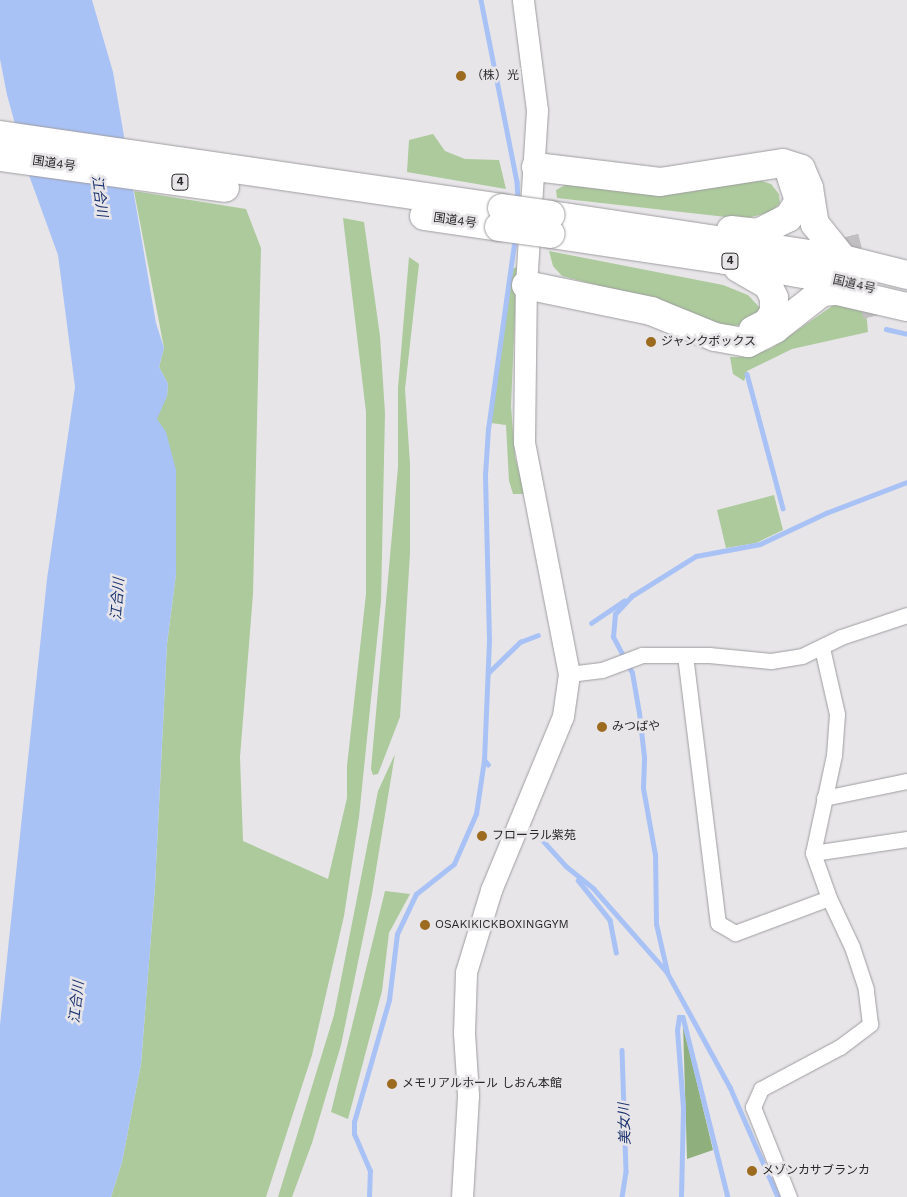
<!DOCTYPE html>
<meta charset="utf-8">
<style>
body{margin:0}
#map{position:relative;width:907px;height:1197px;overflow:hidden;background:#e7e5e8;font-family:"Work Sans","Noto Sans JP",sans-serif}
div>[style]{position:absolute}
.green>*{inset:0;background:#acca9c}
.forest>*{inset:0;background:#8faf7d}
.water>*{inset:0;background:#a9c2f6}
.stream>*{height:4.5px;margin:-2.25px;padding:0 2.25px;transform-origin:2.25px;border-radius:2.25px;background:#a9c2f6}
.street-tunnel>*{height:15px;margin-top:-7.5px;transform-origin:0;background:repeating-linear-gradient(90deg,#c1bfc2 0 15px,transparent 0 23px)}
.roads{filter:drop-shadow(0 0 1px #9f9da0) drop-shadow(0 0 1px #9f9da0)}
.street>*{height:15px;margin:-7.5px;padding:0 7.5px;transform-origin:7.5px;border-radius:7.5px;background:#fff}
.secondary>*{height:21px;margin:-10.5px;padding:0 10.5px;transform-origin:10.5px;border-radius:10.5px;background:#fff}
.highway>*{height:28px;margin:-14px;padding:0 14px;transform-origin:14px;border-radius:14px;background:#fff}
.bridges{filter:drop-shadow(0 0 1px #9f9da0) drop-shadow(0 0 1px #9f9da0)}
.highway-bridge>*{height:28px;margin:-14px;padding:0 14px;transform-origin:14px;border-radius:14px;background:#fff}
.dots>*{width:14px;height:14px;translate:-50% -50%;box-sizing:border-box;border:2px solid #e7e5e8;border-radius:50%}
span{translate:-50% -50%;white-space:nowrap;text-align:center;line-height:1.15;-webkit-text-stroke:5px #e7e5e8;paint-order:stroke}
.shield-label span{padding:1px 4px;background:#e7e5e8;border:1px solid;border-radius:4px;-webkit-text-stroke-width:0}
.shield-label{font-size:11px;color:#292829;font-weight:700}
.poi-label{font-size:12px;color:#292829}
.left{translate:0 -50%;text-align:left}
.street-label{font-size:12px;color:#292829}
.water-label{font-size:14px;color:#19326e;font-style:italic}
</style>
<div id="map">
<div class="green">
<div style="clip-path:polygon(433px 134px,445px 151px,465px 159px,499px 160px,506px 189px,407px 172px,409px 140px)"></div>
<div style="clip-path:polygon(753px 178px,771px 184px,779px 194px,780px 203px,771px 212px,744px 219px,557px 198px,556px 190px,573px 181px)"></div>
<div style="clip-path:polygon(134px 191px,246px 209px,261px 248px,253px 594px,240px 757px,243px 841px,328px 879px,347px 798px,347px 766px,366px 594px,366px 412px,343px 218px,364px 222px,380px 336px,385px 413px,381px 601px,359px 817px,344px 916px,312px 1055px,266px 1197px,111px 1197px,122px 1162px,141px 1064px,155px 886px,167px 644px,176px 574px,173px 525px,156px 415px,167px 396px,168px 384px,159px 367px,164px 348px)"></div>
<div style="clip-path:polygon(549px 251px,723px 285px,748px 295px,761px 309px,739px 325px,722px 328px,638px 296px,562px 276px,553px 266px)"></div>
<div style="clip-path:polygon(409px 257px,419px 264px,405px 389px,410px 464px,410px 553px,400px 717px,378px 774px,373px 775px,371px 769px,398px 467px,398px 388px)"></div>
<div style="clip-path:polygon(517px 267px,511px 406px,515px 457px,525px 494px,513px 494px,509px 481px,506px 425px,491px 423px,512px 269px)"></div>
<div style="clip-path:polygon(835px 304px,866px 311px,868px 332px,792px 349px,747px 371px,744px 381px,733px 374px,730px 357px,747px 357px,772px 348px)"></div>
<div style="clip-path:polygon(774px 495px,783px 530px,756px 543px,726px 548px,717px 510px)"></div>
<div style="clip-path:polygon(395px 754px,372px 894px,341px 1045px,312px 1143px,292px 1197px,278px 1197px,334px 1015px,378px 791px)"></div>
<div style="clip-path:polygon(385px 891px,410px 894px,389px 933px,382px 991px,348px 1119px,331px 1112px)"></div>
</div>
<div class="forest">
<div style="clip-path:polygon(683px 1025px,713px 1150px,687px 1159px)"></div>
</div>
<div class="water">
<div style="clip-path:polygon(0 0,92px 0,113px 72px,156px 323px,164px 348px,159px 367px,168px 384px,167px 396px,157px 419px,166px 432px,176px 470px,176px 574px,167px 644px,155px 886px,141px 1064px,122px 1162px,111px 1197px,0 1197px,0 1025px,47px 579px,75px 387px,58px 255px,30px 178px,7px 95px,0 59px)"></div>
</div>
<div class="stream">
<div style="left:481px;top:0;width:186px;rotate:78.8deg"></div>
<div style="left:517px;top:182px;width:18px;rotate:87deg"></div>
<div style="left:886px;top:329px;width:22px;rotate:13deg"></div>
<div style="left:747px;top:374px;width:139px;rotate:75deg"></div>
<div style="left:591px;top:623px;width:40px;rotate:-34deg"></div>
<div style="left:488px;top:673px;width:45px;rotate:-44.1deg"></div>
<div style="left:520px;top:642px;width:19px;rotate:-21deg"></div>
<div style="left:488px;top:765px;width:6px;rotate:-129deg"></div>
<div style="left:484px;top:760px;width:120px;rotate:-87.6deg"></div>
<div style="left:489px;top:640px;width:165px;rotate:-91.4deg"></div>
<div style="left:485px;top:475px;width:46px;rotate:-86.3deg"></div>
<div style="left:488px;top:429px;width:193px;rotate:-82deg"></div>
<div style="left:537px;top:834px;width:43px;rotate:47.8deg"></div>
<div style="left:566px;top:866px;width:36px;rotate:39deg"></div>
<div style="left:594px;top:889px;width:111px;rotate:48.7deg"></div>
<div style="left:667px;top:972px;width:131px;rotate:61.3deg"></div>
<div style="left:730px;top:1087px;width:120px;rotate:66.4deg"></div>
<div style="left:578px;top:880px;width:51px;rotate:51.3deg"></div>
<div style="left:610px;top:920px;width:33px;rotate:79deg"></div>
<div style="left:667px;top:972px;width:49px;rotate:-102.9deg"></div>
<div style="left:656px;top:924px;width:69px;rotate:-90.8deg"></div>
<div style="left:655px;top:855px;width:68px;rotate:-100.2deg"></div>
<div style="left:643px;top:788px;width:31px;rotate:-88deg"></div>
<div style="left:644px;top:757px;width:44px;rotate:-96.5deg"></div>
<div style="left:639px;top:713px;width:41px;rotate:-99.9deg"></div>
<div style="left:632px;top:673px;width:41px;rotate:-117.8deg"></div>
<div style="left:613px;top:637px;width:23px;rotate:-85deg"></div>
<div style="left:615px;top:614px;width:25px;rotate:-47deg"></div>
<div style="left:632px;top:596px;width:75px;rotate:-32deg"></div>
<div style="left:696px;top:556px;width:65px;rotate:-10.6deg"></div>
<div style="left:760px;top:544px;width:73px;rotate:-25.2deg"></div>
<div style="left:826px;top:513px;width:87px;rotate:-20.9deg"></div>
<div style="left:622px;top:1050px;width:122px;rotate:88.1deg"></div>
<div style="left:626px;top:1172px;width:25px;rotate:99deg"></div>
<div style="left:369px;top:1197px;width:26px;rotate:-88deg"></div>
<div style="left:370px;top:1171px;width:40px;rotate:-113.4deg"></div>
<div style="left:354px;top:1134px;width:12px;rotate:-90deg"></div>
<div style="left:354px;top:1122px;width:127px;rotate:-74deg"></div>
<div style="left:389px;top:1000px;width:66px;rotate:-83.1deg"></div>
<div style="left:397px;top:934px;width:44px;rotate:-64.6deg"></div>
<div style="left:416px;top:894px;width:48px;rotate:-38.3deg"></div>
<div style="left:454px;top:864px;width:55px;rotate:-66.3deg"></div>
<div style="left:476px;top:814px;width:55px;rotate:-81.6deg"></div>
<div style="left:681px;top:1197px;width:89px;rotate:-88.7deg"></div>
<div style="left:683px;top:1108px;width:78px;rotate:-94.4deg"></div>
<div style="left:677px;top:1030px;width:13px;rotate:-81deg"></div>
<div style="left:679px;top:1017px;width:4px"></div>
<div style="left:683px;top:1017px;width:186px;rotate:76deg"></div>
</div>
<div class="street-tunnel">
<div style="left:851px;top:235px;width:84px;rotate:76.3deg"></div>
</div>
<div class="roads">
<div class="street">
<div style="left:685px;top:655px;width:270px;rotate:83deg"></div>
<div style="left:718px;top:923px;width:20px;rotate:30deg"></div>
<div style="left:735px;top:933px;width:100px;rotate:-20.4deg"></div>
<div style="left:569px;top:674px;width:33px;rotate:-7deg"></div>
<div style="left:602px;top:670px;width:43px;rotate:-20.6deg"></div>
<div style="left:642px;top:655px;width:67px"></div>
<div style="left:709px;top:655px;width:62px;rotate:5.5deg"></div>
<div style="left:771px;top:661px;width:31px;rotate:-9deg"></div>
<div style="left:802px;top:656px;width:43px;rotate:-26deg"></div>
<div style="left:841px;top:637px;width:70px;rotate:-18.4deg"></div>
<div style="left:824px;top:798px;width:85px;rotate:-11.6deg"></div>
<div style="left:813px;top:853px;width:95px;rotate:-8.5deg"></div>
<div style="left:789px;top:1197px;width:97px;rotate:-111.8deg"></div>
<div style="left:753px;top:1107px;width:20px;rotate:-66deg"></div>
<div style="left:761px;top:1089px;width:89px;rotate:-28deg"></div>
<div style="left:840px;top:1047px;width:38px;rotate:-37deg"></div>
<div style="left:870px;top:1024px;width:35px;rotate:-97deg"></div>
<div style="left:866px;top:989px;width:44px;rotate:-108.4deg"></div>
<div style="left:852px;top:947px;width:54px;rotate:-115.1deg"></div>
<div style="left:829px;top:898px;width:48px;rotate:-109.6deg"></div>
<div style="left:813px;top:853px;width:100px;rotate:-77.9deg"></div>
<div style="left:834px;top:755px;width:41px;rotate:-85.8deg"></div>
<div style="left:837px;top:714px;width:68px;rotate:-102.8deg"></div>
</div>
<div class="secondary">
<div style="left:462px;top:1197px;width:102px;rotate:-86.6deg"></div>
<div style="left:468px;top:1095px;width:62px;rotate:-93.7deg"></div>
<div style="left:464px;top:1033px;width:61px;rotate:-88.1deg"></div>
<div style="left:466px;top:972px;width:86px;rotate:-73deg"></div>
<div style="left:491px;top:890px;width:188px;rotate:-67.5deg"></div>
<div style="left:563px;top:716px;width:42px;rotate:-81.9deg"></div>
<div style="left:569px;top:674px;width:236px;rotate:-101deg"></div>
<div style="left:524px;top:442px;width:157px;rotate:-89.3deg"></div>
<div style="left:526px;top:285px;width:175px;rotate:-86.4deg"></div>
<div style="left:537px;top:110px;width:111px;rotate:-97.3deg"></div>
</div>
<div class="highway">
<div style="left:0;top:135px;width:507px;rotate:8.27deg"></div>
<div style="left:0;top:157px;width:227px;rotate:7.8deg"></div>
<div style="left:536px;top:167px;width:125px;rotate:6.9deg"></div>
<div style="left:660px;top:182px;width:124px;rotate:-8.8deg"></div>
<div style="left:783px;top:163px;width:19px;rotate:18deg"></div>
<div style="left:801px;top:169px;width:21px;rotate:67deg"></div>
<div style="left:809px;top:188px;width:36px;rotate:81deg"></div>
<div style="left:815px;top:224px;width:45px;rotate:51.3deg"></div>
<div style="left:551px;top:215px;width:295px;rotate:8.6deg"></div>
<div style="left:843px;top:259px;width:66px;rotate:14deg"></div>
<div style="left:424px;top:216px;width:76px;rotate:8.3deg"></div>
<div style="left:731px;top:230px;width:27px;rotate:6deg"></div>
<div style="left:758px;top:233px;width:34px;rotate:-27deg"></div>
<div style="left:788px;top:218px;width:20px;rotate:-57deg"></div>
<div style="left:799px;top:201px;width:26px;rotate:-108deg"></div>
<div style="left:551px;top:234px;width:176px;rotate:8.5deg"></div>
<div style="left:725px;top:260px;width:124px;rotate:10.2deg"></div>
<div style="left:738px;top:268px;width:34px;rotate:30deg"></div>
<div style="left:768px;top:285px;width:14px;rotate:65deg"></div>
<div style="left:774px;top:298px;width:14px;rotate:90deg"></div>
<div style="left:774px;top:312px;width:13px;rotate:122deg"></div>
<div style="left:767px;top:323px;width:16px;rotate:153deg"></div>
<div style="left:526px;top:285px;width:128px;rotate:11.7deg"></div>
<div style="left:651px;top:311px;width:69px;rotate:22.1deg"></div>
<div style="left:715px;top:337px;width:34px;rotate:10deg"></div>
<div style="left:748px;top:343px;width:30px;rotate:-27deg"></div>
<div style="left:775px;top:329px;width:60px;rotate:-38.2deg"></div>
<div style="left:822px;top:292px;width:16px;rotate:-4deg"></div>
<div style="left:838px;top:291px;width:71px;rotate:13.1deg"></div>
</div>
</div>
<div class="bridges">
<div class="highway-bridge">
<div style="left:502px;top:208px;width:49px;rotate:8.1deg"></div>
<div style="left:499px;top:227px;width:52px;rotate:7.7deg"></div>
</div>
</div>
<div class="dots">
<div style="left:461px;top:76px;background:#9d6b20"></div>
<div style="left:651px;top:342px;background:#9d6b20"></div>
<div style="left:602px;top:727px;background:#9d6b20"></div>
<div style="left:482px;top:836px;background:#9d6b20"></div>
<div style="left:425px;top:925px;background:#9d6b20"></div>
<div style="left:392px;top:1084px;background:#9d6b20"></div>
<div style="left:752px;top:1171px;background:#9d6b20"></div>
</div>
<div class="shield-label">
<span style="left:180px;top:182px">4</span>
<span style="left:730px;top:261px">4</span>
</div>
<div class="poi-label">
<span class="left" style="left:471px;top:76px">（株）光</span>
<span class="left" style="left:661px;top:342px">ジャンクボックス</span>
<span class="left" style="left:612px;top:727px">みつばや</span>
<span class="left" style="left:492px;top:836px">フローラル紫苑</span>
<span class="left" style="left:435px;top:925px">OSAKIKICKBOXINGGYM</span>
<span class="left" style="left:402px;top:1084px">メモリアルホール しおん本館</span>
<span class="left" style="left:762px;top:1171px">メゾンカサブランカ</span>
</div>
<div class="street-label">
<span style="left:54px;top:164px;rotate:8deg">国道4号</span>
<span style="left:455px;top:221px;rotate:8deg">国道4号</span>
<span style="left:854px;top:285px;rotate:13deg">国道4号</span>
</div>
<div class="water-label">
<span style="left:100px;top:196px;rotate:82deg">江合川</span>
<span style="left:117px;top:599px;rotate:-86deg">江合川</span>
<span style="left:76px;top:1002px;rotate:-84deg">江合川</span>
<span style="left:624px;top:1124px;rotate:-92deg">美女川</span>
</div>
</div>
